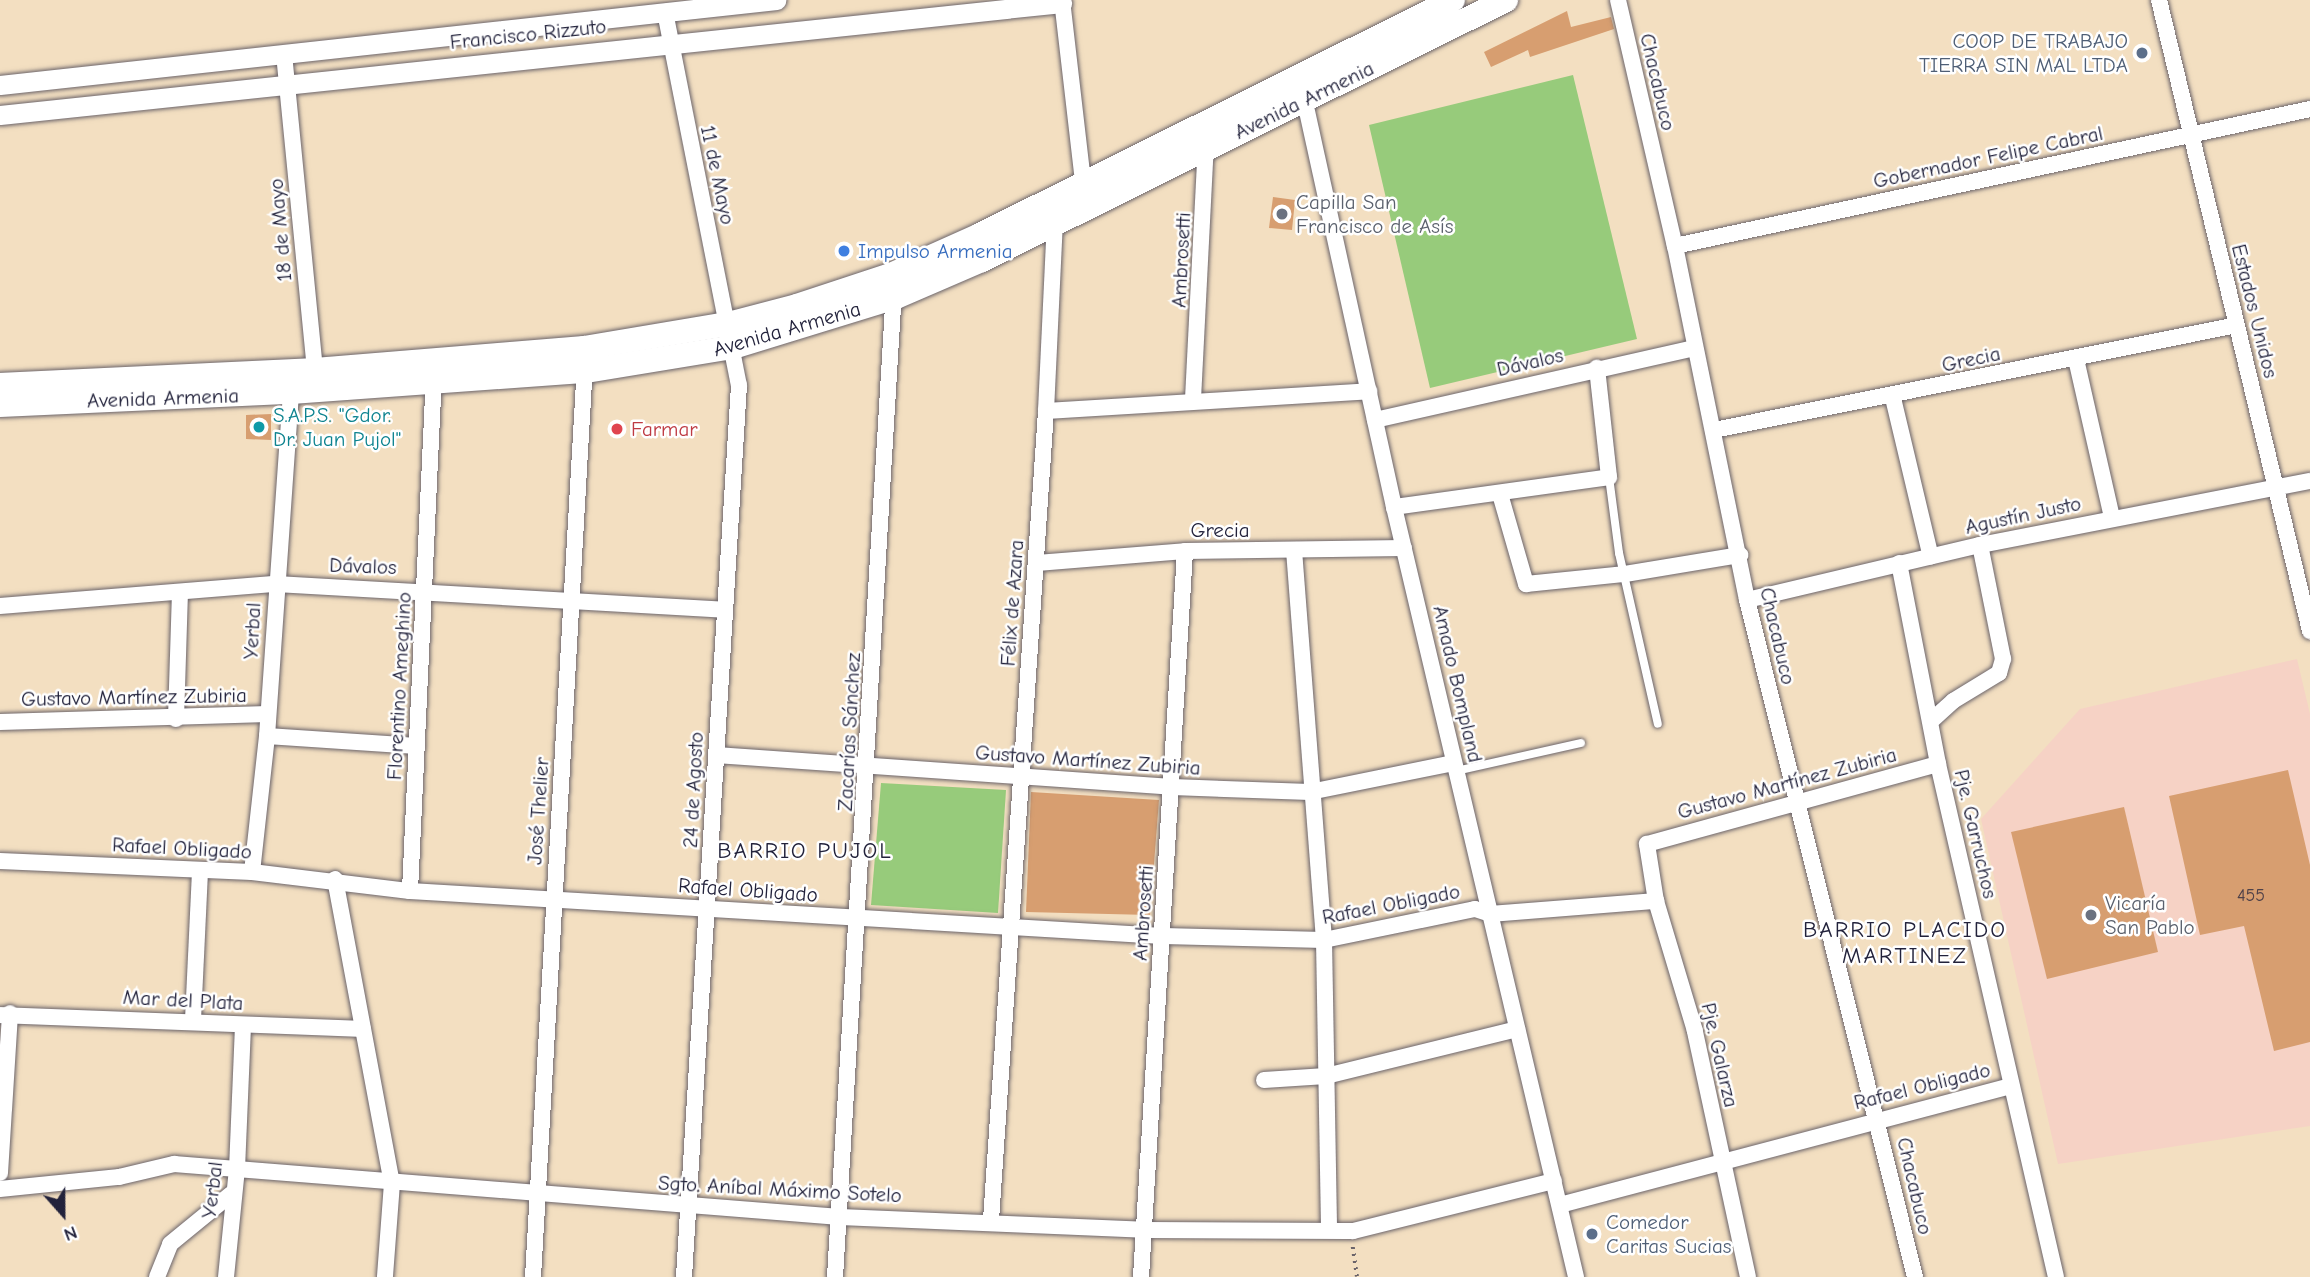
<!DOCTYPE html>
<meta charset="utf-8">
<style>
body{margin:0}
#map{position:relative;width:2310px;height:1277px;overflow:hidden;background:#f3dfc1;font-family:"Comic Neue",sans-serif}
div>[style]{position:absolute}
.built>*{inset:0;background:#f6d2c5}
.green>*{inset:0;background:#97cb7b}
.building>*{inset:0;background:#d79e70}
.path>*{height:3.5px;margin-top:-1.75px;transform-origin:0;background:repeating-linear-gradient(90deg,#6b646a 0 2px,transparent 0 7px)}
.roads{filter:drop-shadow(0 0 2px #6b646a) drop-shadow(0 0 2px #6b646a)}
.service>*{height:8px;margin:-4px;padding:0 4px;transform-origin:4px;border-radius:4px;background:#fff}
.minor>*{height:16px;margin:-8px;padding:0 8px;transform-origin:8px;border-radius:8px;background:#fff}
.tertiary>*{height:19px;margin:-9.5px;padding:0 9.5px;transform-origin:9.5px;border-radius:9.5px;background:#fff}
.primary>*{height:24px;margin:-12px;padding:0 12px;transform-origin:12px;border-radius:12px;background:#fff}
.dots>*{width:19px;height:19px;translate:-50% -50%;box-sizing:border-box;border:4px solid #fff;border-radius:50%}
span{translate:-50% -50%;white-space:nowrap;text-align:center;line-height:1.15;-webkit-text-stroke:5px #fff;paint-order:stroke}
.number-label{font-size:18px;color:#4f4148}
.number-label span{-webkit-text-stroke-width:0}
.street-label{font-size:21px;color:#22223b}
.service-label{font-size:21px;color:#4e5e75}
.right{translate:-100% -50%;text-align:right}
.left{translate:0 -50%;text-align:left}
.worship-label{font-size:21px;color:#5b616d}
.shop-label{font-size:21px;color:#366cbe}
.culture-label{font-size:21px;color:#0d838f}
.health-label{font-size:21px;color:#be3a42}
.neighbourhood-label{font-size:23px;color:#22223b;letter-spacing:2px}
.north{position:absolute;left:28px;top:1179px;width:70px;height:70px;-webkit-text-stroke:5px #fff;paint-order:stroke;rotate:159deg;font-size:19px;font-weight:700;line-height:28px;text-align:center;color:#22223b}
.north::after{content:'';display:block;margin:auto;width:24px;height:32px;background:#22223b;clip-path:polygon(50% 0,100% 100%,50% 72%,0 100%)}
</style>
<div id="map">
<div class="built">
<div style="clip-path:polygon(2297px 659px,2310px 714px,2310px 1126px,2058px 1164px,1981px 819px,2080px 709px)"></div>
</div>
<div class="green">
<div style="clip-path:polygon(1573px 75px,1637px 339px,1430px 388px,1369px 125px)"></div>
<div style="clip-path:polygon(881px 783px,1006px 790px,998px 913px,871px 905px)"></div>
</div>
<div class="building">
<div style="clip-path:polygon(1567px 11px,1571px 27px,1611px 17px,1614px 29px,1530px 57px,1528px 50px,1491px 67px,1484px 52px)"></div>
<div style="clip-path:polygon(1273px 197px,1295px 200px,1292px 230px,1269px 228px)"></div>
<div style="clip-path:polygon(271px 414px,271px 440px,246px 439px,246px 415px)"></div>
<div style="clip-path:polygon(2288px 770px,2310px 865px,2310px 1042px,2274px 1051px,2244px 926px,2200px 935px,2169px 796px)"></div>
<div style="clip-path:polygon(1031px 792px,1159px 800px,1150px 915px,1026px 912px)"></div>
<div style="clip-path:polygon(2124px 807px,2158px 952px,2047px 979px,2011px 832px)"></div>
</div>
<div class="path">
<div style="left:1353px;top:1247px;width:30px;rotate:82deg"></div>
</div>
<div class="roads">
<div class="service">
<div style="left:1609px;top:477px;width:77px;rotate:82.5deg"></div>
<div style="left:1619px;top:553px;width:175px;rotate:77.2deg"></div>
<div style="left:1456px;top:771px;width:128px;rotate:-12.6deg"></div>
</div>
<div class="minor">
<div style="left:1062px;top:0;width:183px;rotate:83.4deg"></div>
<div style="left:1083px;top:182px;width:8px;rotate:130deg"></div>
<div style="left:1618px;top:0;width:253px;rotate:77deg"></div>
<div style="left:1675px;top:246px;width:361px;rotate:78.5deg"></div>
<div style="left:1747px;top:600px;width:698px;rotate:76.06deg"></div>
<div style="left:2159px;top:0;width:649px;rotate:76.54deg"></div>
<div style="left:665px;top:12px;width:380px;rotate:78.8deg"></div>
<div style="left:739px;top:385px;width:894px;rotate:93.53deg"></div>
<div style="left:1303px;top:93px;width:424px;rotate:77.6deg"></div>
<div style="left:1394px;top:507px;width:791px;rotate:76.7deg"></div>
<div style="left:1675px;top:246px;width:650px;rotate:-12.17deg"></div>
<div style="left:2076px;top:359px;width:163px;rotate:77.2deg"></div>
<div style="left:1893px;top:398px;width:163px;rotate:76.6deg"></div>
<div style="left:1193px;top:399px;width:256px;rotate:-87.1deg"></div>
<div style="left:1046px;top:411px;width:324px;rotate:-3.5deg"></div>
<div style="left:1375px;top:420px;width:328px;rotate:-12.7deg"></div>
<div style="left:1714px;top:430px;width:533px;rotate:-11.35deg"></div>
<div style="left:1500px;top:494px;width:94px;rotate:73.9deg"></div>
<div style="left:1526px;top:584px;width:100px;rotate:-5.8deg"></div>
<div style="left:1625px;top:574px;width:117px;rotate:-9.4deg"></div>
<div style="left:1394px;top:507px;width:217px;rotate:-7.9deg"></div>
<div style="left:1609px;top:477px;width:110px;rotate:-96.3deg"></div>
<div style="left:1294px;top:550px;width:391px;rotate:85.6deg"></div>
<div style="left:1324px;top:940px;width:290px;rotate:89deg"></div>
<div style="left:1037px;top:563px;width:148px;rotate:-4.6deg"></div>
<div style="left:1185px;top:551px;width:219px;rotate:-0.8deg"></div>
<div style="left:1899px;top:563px;width:205px;rotate:79deg"></div>
<div style="left:1938px;top:764px;width:526px;rotate:77.05deg"></div>
<div style="left:1747px;top:600px;width:239px;rotate:-13.3deg"></div>
<div style="left:1980px;top:545px;width:336px;rotate:-11deg"></div>
<div style="left:0;top:606px;width:277px;rotate:-4.6deg"></div>
<div style="left:276px;top:584px;width:449px;rotate:3.3deg"></div>
<div style="left:176px;top:719px;width:126px;rotate:-88.2deg"></div>
<div style="left:1931px;top:721px;width:30px;rotate:-42deg"></div>
<div style="left:1953px;top:701px;width:54px;rotate:-31.3deg"></div>
<div style="left:1999px;top:673px;width:15px;rotate:-74deg"></div>
<div style="left:2003px;top:659px;width:116px;rotate:-101.4deg"></div>
<div style="left:0;top:722px;width:268px;rotate:-1.7deg"></div>
<div style="left:267px;top:736px;width:150px;rotate:3.8deg"></div>
<div style="left:716px;top:755px;width:457px;rotate:4deg"></div>
<div style="left:1172px;top:787px;width:138px;rotate:2.1deg"></div>
<div style="left:1310px;top:792px;width:147px;rotate:-11.4deg"></div>
<div style="left:0;top:861px;width:252px;rotate:2.5deg"></div>
<div style="left:252px;top:872px;width:159px;rotate:6.9deg"></div>
<div style="left:410px;top:891px;width:754px;rotate:3.42deg"></div>
<div style="left:1163px;top:936px;width:161px;rotate:1.4deg"></div>
<div style="left:1324px;top:940px;width:154px;rotate:-11.6deg"></div>
<div style="left:1475px;top:909px;width:16px;rotate:18deg"></div>
<div style="left:1490px;top:914px;width:167px;rotate:-4.5deg"></div>
<div style="left:252px;top:872px;width:137px;rotate:-83.7deg"></div>
<div style="left:267px;top:736px;width:345px;rotate:-86deg"></div>
<div style="left:291px;top:392px;width:33px;rotate:-43deg"></div>
<div style="left:315px;top:370px;width:318px;rotate:-95.6deg"></div>
<div style="left:335px;top:879px;width:309px;rotate:79.4deg"></div>
<div style="left:392px;top:1183px;width:94px;rotate:94.3deg"></div>
<div style="left:410px;top:891px;width:518px;rotate:-87.34deg"></div>
<div style="left:0;top:1015px;width:363px;rotate:2.2deg"></div>
<div style="left:193px;top:1020px;width:150px;rotate:-87.3deg"></div>
<div style="left:1264px;top:1080px;width:62px;rotate:-3.7deg"></div>
<div style="left:1326px;top:1076px;width:197px;rotate:-13.8deg"></div>
<div style="left:0;top:1173px;width:160px;rotate:-86.4deg"></div>
<div style="left:0;top:1189px;width:120px;rotate:-5.8deg"></div>
<div style="left:119px;top:1177px;width:57px;rotate:-13.3deg"></div>
<div style="left:174px;top:1164px;width:668px;rotate:4.55deg"></div>
<div style="left:840px;top:1217px;width:304px;rotate:2.4deg"></div>
<div style="left:1144px;top:1230px;width:209px;rotate:0.3deg"></div>
<div style="left:1353px;top:1231px;width:207px;rotate:-14deg"></div>
<div style="left:1560px;top:1205px;width:466px;rotate:-14.8deg"></div>
<div style="left:991px;top:1220px;width:811px;rotate:-86.11deg"></div>
<div style="left:1046px;top:411px;width:190px;rotate:-87.3deg"></div>
<div style="left:157px;top:1277px;width:35px;rotate:-68deg"></div>
<div style="left:170px;top:1244px;width:79px;rotate:-39.3deg"></div>
<div style="left:226px;top:1277px;width:109px;rotate:-84.2deg"></div>
<div style="left:237px;top:1169px;width:144px;rotate:-87.6deg"></div>
<div style="left:533px;top:1277px;width:914px;rotate:-86.74deg"></div>
<div style="left:835px;top:1277px;width:988px;rotate:-86.58deg"></div>
<div style="left:1141px;top:1277px;width:727px;rotate:-86.53deg"></div>
<div style="left:1748px;top:1277px;width:252px;rotate:-102.2deg"></div>
<div style="left:1695px;top:1031px;width:136px;rotate:-106.7deg"></div>
<div style="left:1656px;top:901px;width:58px;rotate:-99deg"></div>
<div style="left:1647px;top:844px;width:302px;rotate:-15.4deg"></div>
</div>
<div class="tertiary">
<div style="left:0;top:85px;width:781px;rotate:-6.25deg"></div>
<div style="left:0;top:115px;width:1068px;rotate:-6.02deg"></div>
</div>
<div class="primary">
<div style="left:0;top:385px;width:315px;rotate:-2.7deg"></div>
<div style="left:315px;top:370px;width:270px;rotate:-4.7deg"></div>
<div style="left:584px;top:348px;width:146px;rotate:-9.5deg"></div>
<div style="left:728px;top:324px;width:71px;rotate:-14.6deg"></div>
<div style="left:797px;top:306px;width:99px;rotate:-18.3deg"></div>
<div style="left:891px;top:275px;width:98px;rotate:-24.2deg"></div>
<div style="left:980px;top:235px;width:528px;rotate:-26.42deg"></div>
<div style="left:0;top:405px;width:291px;rotate:-2.6deg"></div>
<div style="left:291px;top:392px;width:296px;rotate:-4.1deg"></div>
<div style="left:586px;top:371px;width:149px;rotate:-9.3deg"></div>
<div style="left:733px;top:347px;width:170px;rotate:-17.1deg"></div>
<div style="left:896px;top:297px;width:94px;rotate:-23.3deg"></div>
<div style="left:982px;top:260px;width:585px;rotate:-26.39deg"></div>
</div>
</div>
<div class="dots">
<div style="left:2142px;top:53px;background:#5c6f8a"></div>
<div style="left:1282px;top:214px;background:#6b7280"></div>
<div style="left:844px;top:251px;background:#3f7fe0"></div>
<div style="left:259px;top:427px;background:#0f9aa8"></div>
<div style="left:617px;top:429px;background:#e0444e"></div>
<div style="left:2091px;top:915px;background:#6b7280"></div>
<div style="left:1592px;top:1234px;background:#5c6f8a"></div>
</div>
<div class="number-label">
<span style="left:2251px;top:896px">455</span>
</div>
<div class="street-label">
<span style="left:528px;top:34px;rotate:-6deg">Francisco Rizzuto</span>
<span style="left:1658px;top:82px;rotate:77deg">Chacabuco</span>
<span style="left:1304px;top:100px;rotate:-26deg">Avenida Armenia</span>
<span style="left:1988px;top:157px;rotate:-12deg">Gobernador Felipe Cabral</span>
<span style="left:718px;top:175px;rotate:78deg">11 de Mayo</span>
<span style="left:280px;top:230px;rotate:-95deg">18 de Mayo</span>
<span style="left:1181px;top:260px;rotate:-87deg">Ambrosetti</span>
<span style="left:2255px;top:311px;rotate:76deg">Estados Unidos</span>
<span style="left:787px;top:329px;rotate:-16deg">Avenida Armenia</span>
<span style="left:1971px;top:359px;rotate:-12deg">Grecia</span>
<span style="left:1530px;top:362px;rotate:-13deg">Dávalos</span>
<span style="left:163px;top:398px;rotate:-2deg">Avenida Armenia</span>
<span style="left:2023px;top:515px;rotate:-12deg">Agustín Justo</span>
<span style="left:1220px;top:530px">Grecia</span>
<span style="left:363px;top:566px;rotate:2deg">Dávalos</span>
<span style="left:1012px;top:603px;rotate:-86deg">Félix de Azara</span>
<span style="left:252px;top:631px;rotate:-87deg">Yerbal</span>
<span style="left:1778px;top:636px;rotate:77deg">Chacabuco</span>
<span style="left:1458px;top:684px;rotate:77deg">Amado Bompland</span>
<span style="left:399px;top:686px;rotate:-87deg">Florentino Ameghino</span>
<span style="left:134px;top:697px;rotate:-1deg">Gustavo Martínez Zubiria</span>
<span style="left:849px;top:732px;rotate:-87deg">Zacarías Sánchez</span>
<span style="left:1088px;top:760px;rotate:4deg">Gustavo Martínez Zubiria</span>
<span style="left:1787px;top:783px;rotate:-15deg">Gustavo Martínez Zubiria</span>
<span style="left:693px;top:790px;rotate:-87deg">24 de Agosto</span>
<span style="left:538px;top:811px;rotate:-86deg">José Thelier</span>
<span style="left:1976px;top:834px;rotate:77deg">Pje. Garruchos</span>
<span style="left:182px;top:848px;rotate:3deg">Rafael Obligado</span>
<span style="left:748px;top:890px;rotate:4deg">Rafael Obligado</span>
<span style="left:1391px;top:904px;rotate:-11deg">Rafael Obligado</span>
<span style="left:1143px;top:913px;rotate:-86deg">Ambrosetti</span>
<span style="left:183px;top:1000px;rotate:3deg">Mar del Plata</span>
<span style="left:1720px;top:1055px;rotate:77deg">Pje. Galarza</span>
<span style="left:1922px;top:1086px;rotate:-14deg">Rafael Obligado</span>
<span style="left:1915px;top:1186px;rotate:77deg">Chacabuco</span>
<span style="left:780px;top:1189px;rotate:3deg">Sgto. Aníbal Máximo Sotelo</span>
<span style="left:212px;top:1190px;rotate:-83deg">Yerbal</span>
</div>
<div class="service-label">
<span class="right" style="left:2128px;top:53px">COOP DE TRABAJO<br>TIERRA SIN MAL LTDA</span>
<span class="left" style="left:1606px;top:1234px">Comedor<br>Caritas Sucias</span>
</div>
<div class="worship-label">
<span class="left" style="left:1296px;top:214px">Capilla San<br>Francisco de Asís</span>
<span class="left" style="left:2105px;top:915px">Vicaría<br>San Pablo</span>
</div>
<div class="shop-label">
<span class="left" style="left:858px;top:251px">Impulso Armenia</span>
</div>
<div class="culture-label">
<span class="left" style="left:273px;top:427px">S.A.P.S. "Gdor.<br>Dr. Juan Pujol"</span>
</div>
<div class="health-label">
<span class="left" style="left:631px;top:429px">Farmar</span>
</div>
<div class="neighbourhood-label">
<span style="left:805px;top:851px">BARRIO PUJOL</span>
<span style="left:1905px;top:943px">BARRIO PLACIDO<br>MARTINEZ</span>
</div>
<div class="north">N</div>
</div>
